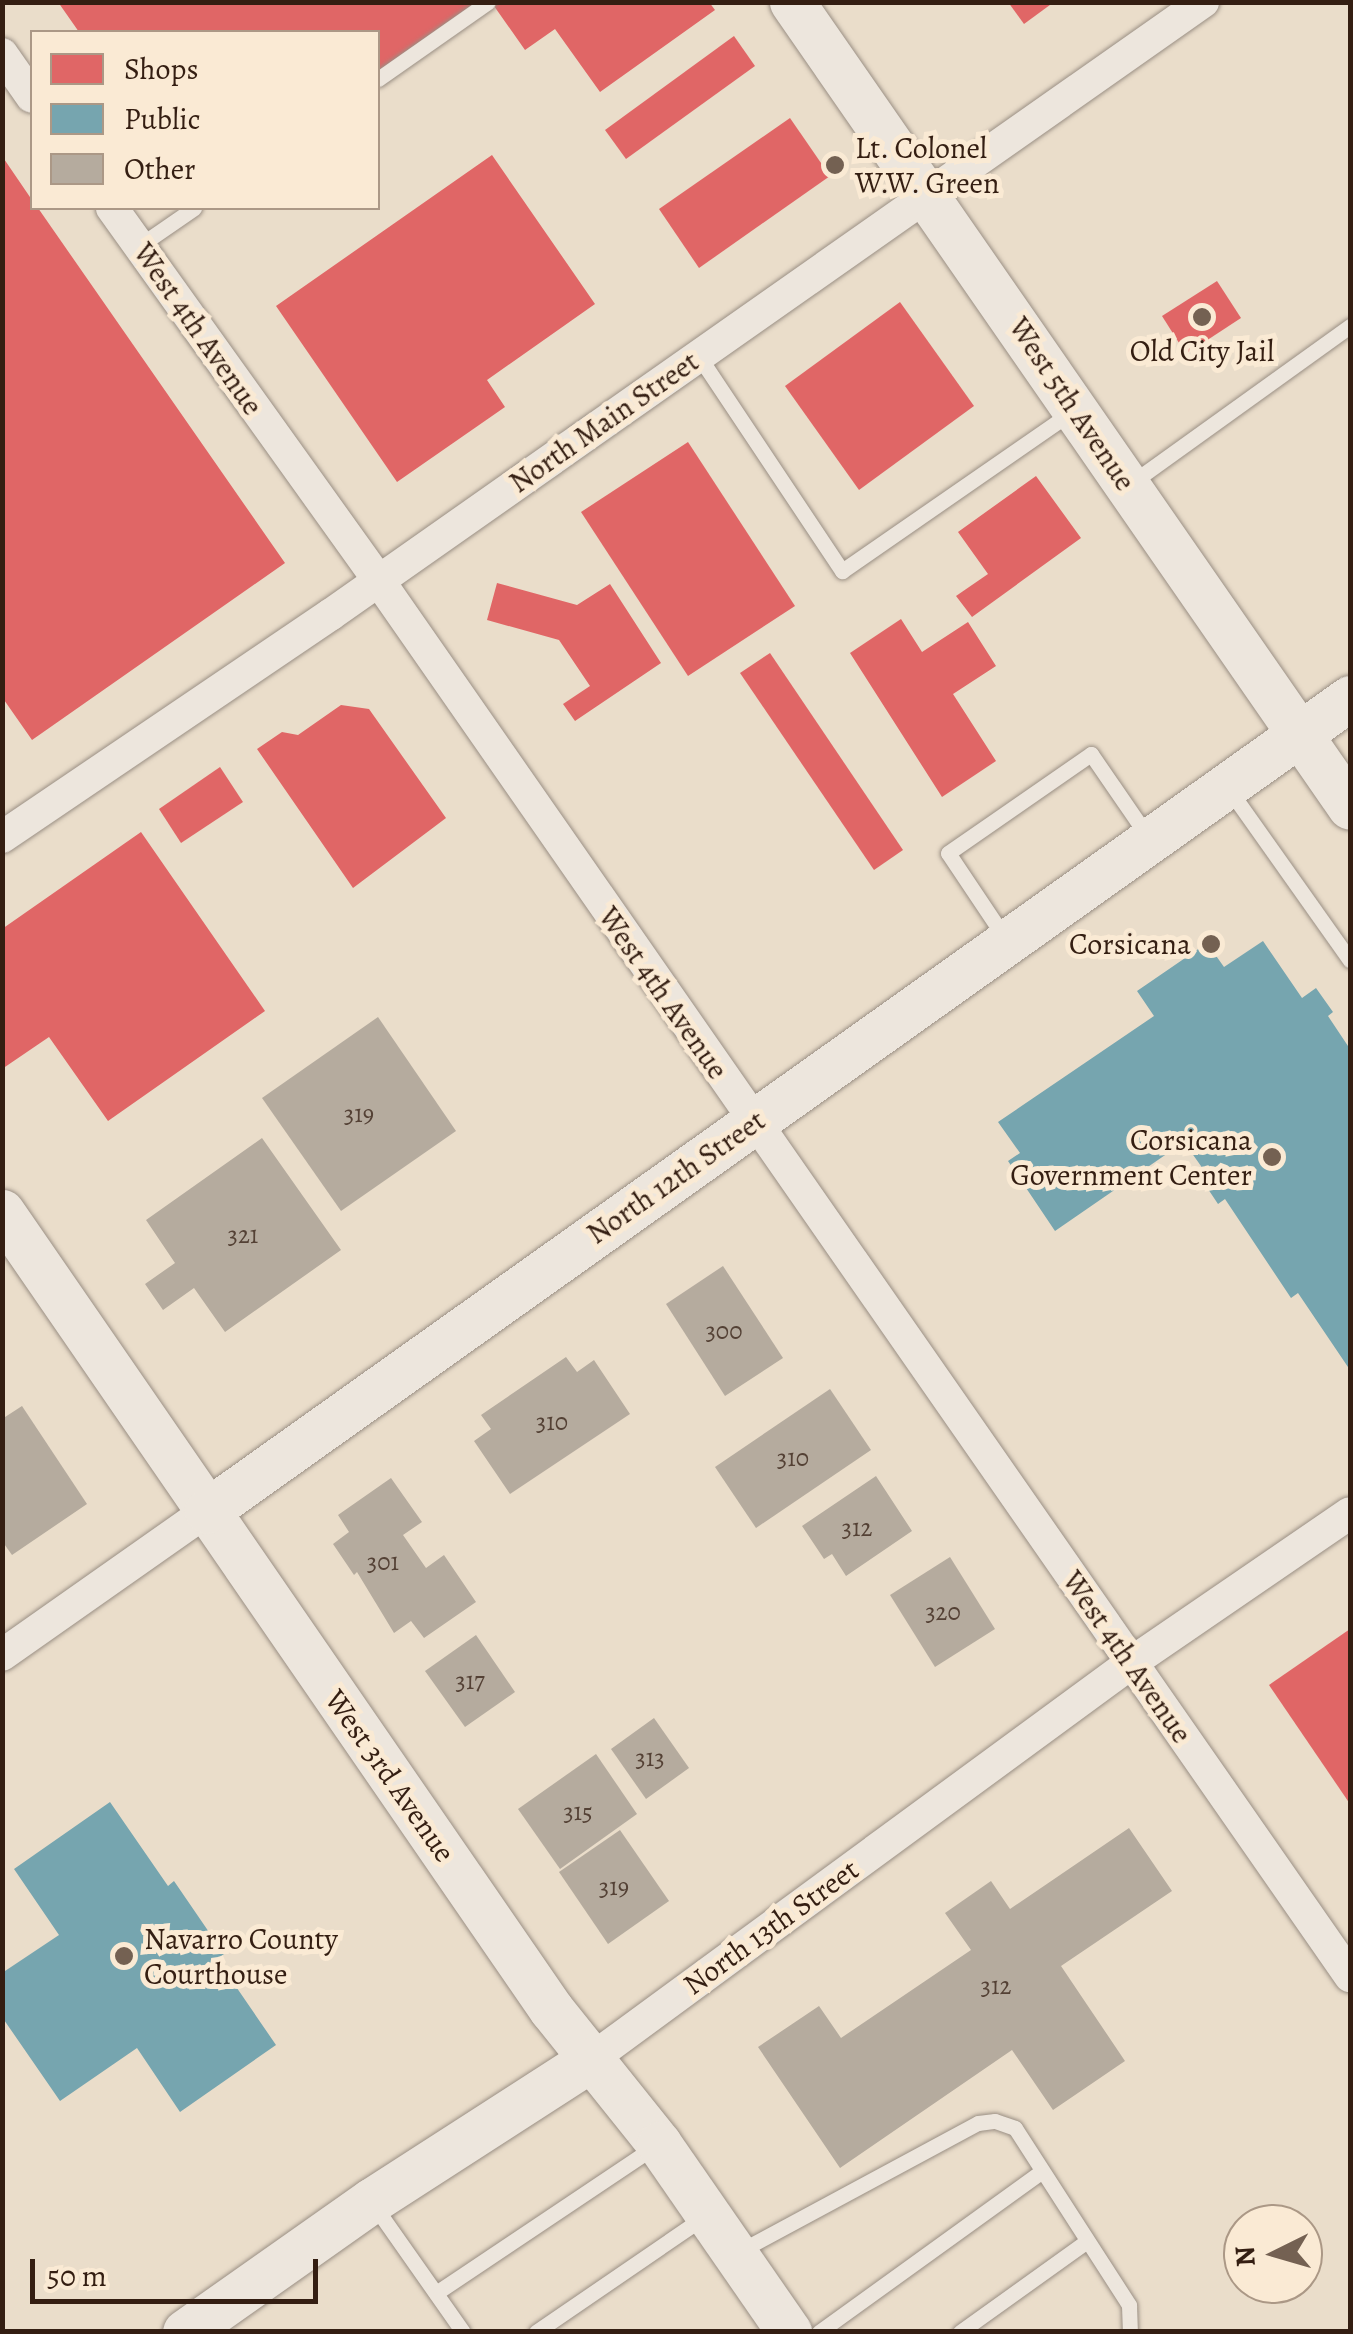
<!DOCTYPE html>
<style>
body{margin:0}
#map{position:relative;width:1353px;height:2334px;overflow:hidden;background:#eaddca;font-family:Alegreya,serif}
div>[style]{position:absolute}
.shops>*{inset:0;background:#e06666}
.public>*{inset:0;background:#76a5af}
.building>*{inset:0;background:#b5ab9e}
.roads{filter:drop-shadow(0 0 2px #9a8f84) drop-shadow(0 0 2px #9a8f84)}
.lane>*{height:15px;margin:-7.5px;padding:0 7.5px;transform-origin:7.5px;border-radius:7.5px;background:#ede6dd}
.street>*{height:32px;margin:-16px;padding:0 16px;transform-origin:16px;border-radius:16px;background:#ede6dd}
.secondary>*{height:45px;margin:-22.5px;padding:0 22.5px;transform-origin:22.5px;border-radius:22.5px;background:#ede6dd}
.dots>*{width:28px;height:28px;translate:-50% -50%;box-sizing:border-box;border:5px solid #faead4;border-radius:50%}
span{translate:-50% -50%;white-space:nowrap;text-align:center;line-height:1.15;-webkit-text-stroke:10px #faead4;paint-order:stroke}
.number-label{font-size:25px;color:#544135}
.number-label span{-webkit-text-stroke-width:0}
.poi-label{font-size:30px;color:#341e12}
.left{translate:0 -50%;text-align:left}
.right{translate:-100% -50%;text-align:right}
.street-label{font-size:30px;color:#341e12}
.frame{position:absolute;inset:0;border:5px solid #341e12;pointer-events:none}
.legend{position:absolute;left:30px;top:30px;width:350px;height:180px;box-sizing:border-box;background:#faead4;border:2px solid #ab9886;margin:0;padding:12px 18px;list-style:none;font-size:30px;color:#341e12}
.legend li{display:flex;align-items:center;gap:20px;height:50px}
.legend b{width:50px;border:2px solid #ab9886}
.north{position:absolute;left:1223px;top:2204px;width:100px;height:100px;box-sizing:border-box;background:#faead4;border:2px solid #ab9886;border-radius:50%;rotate:265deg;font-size:28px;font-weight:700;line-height:40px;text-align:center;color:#341e12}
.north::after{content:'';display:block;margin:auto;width:35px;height:45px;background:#746152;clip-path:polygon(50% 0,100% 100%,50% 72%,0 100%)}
.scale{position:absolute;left:30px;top:2259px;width:288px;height:45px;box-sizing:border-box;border:5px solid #341e12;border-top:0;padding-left:12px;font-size:30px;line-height:35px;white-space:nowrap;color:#341e12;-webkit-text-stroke:8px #faead4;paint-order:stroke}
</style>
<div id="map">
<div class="shops">
<div style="clip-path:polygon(58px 2px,476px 2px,378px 71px,378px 32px,79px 32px)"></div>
<div style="clip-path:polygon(499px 2px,709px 2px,715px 10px,600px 92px,555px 29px,525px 50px,494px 6px)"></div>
<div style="clip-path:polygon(1008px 2px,1054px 2px,1024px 24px)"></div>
<div style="clip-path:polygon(734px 36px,755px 66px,626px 159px,605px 130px)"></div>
<div style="clip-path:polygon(790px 118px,830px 176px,699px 268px,659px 209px)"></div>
<div style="clip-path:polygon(492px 155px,595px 304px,487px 380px,505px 407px,397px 482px,276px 306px)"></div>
<div style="clip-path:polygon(2px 156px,32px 200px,32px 208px,38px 208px,285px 563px,32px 740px,2px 697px)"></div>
<div style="clip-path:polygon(1217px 281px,1241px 318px,1186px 354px,1162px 316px)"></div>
<div style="clip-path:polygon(900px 302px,974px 406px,859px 490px,785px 386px)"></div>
<div style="clip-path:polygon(688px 442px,795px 606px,688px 676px,581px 512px)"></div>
<div style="clip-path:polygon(1036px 476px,1081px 538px,972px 617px,956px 596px,988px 574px,958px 532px)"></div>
<div style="clip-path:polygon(497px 583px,577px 605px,610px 584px,661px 663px,575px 721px,563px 704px,590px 686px,559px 640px,487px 620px)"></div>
<div style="clip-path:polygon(901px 619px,922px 652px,968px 622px,996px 666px,953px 694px,996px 761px,942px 797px,850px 653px)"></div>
<div style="clip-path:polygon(770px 653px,903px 850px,874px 870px,740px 673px)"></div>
<div style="clip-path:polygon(341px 705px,369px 709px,446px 818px,353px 888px,257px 749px,282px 732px,298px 735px)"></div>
<div style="clip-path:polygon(220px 767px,243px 802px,181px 843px,159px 809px)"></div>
<div style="clip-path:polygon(141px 832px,265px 1011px,108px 1121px,49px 1037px,2px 1069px,2px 929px)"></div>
<div style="clip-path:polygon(1350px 1629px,1350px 1804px,1269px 1685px)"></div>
</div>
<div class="public">
<div style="clip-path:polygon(1263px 941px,1302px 998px,1316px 988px,1333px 1012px,1328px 1016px,1350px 1049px,1350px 1370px,1298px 1293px,1291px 1298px,1225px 1199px,1218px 1204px,1202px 1180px,1208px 1176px,1184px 1142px,1055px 1231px,1008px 1161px,1020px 1153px,998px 1122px,1154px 1016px,1137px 991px,1207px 943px,1224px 967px)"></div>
<div style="clip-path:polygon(110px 1802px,168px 1886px,174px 1881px,224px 1954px,217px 1959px,276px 2045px,180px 2112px,137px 2048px,60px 2101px,2px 2017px,2px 1973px,59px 1935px,14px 1869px)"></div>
</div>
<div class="building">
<div style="clip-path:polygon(378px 1017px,456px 1131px,341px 1211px,262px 1098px)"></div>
<div style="clip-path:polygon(262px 1138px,341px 1250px,225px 1332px,194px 1288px,163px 1310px,145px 1284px,175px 1263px,146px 1220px)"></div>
<div style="clip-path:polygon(723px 1266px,783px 1358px,725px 1396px,666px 1304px)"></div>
<div style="clip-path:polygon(566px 1357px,577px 1372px,594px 1360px,630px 1414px,510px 1494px,474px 1441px,491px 1429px,481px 1415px)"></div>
<div style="clip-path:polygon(830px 1389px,871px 1450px,756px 1528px,715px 1467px)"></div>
<div style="clip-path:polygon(22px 1406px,87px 1504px,12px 1555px,2px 1541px,2px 1419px)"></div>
<div style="clip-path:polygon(876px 1476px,912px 1531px,846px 1576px,832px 1554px,824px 1559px,802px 1526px)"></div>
<div style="clip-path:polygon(391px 1478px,422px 1522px,403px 1535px,426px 1568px,444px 1555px,476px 1602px,424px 1638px,411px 1621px,394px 1633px,357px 1572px,354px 1575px,333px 1544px,349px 1532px,338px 1515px)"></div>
<div style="clip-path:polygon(950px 1557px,995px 1629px,935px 1667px,890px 1595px)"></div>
<div style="clip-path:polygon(476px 1635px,515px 1692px,465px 1727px,425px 1671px)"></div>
<div style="clip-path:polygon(654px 1718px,689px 1768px,646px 1799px,611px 1749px)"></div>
<div style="clip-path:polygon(596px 1754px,637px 1814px,560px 1869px,518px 1809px)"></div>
<div style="clip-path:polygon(1129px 1828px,1172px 1891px,1061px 1966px,1125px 2061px,1053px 2110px,1012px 2050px,840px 2168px,758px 2047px,819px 2006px,841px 2038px,971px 1950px,945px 1913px,991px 1881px,1010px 1909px)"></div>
<div style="clip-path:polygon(620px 1830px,669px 1901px,608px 1944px,559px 1872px)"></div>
</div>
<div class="roads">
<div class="lane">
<div style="left:378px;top:79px;width:134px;rotate:-35deg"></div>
<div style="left:139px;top:246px;width:67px;rotate:-34.6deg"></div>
<div style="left:698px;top:355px;width:260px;rotate:56.3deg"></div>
<div style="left:842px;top:571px;width:280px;rotate:-34.7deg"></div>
<div style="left:1130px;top:484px;width:271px;rotate:-35.7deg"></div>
<div style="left:1228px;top:788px;width:211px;rotate:54.7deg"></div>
<div style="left:1005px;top:938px;width:102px;rotate:-123.8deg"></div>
<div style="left:948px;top:853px;width:174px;rotate:-34.7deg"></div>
<div style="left:1091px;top:754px;width:101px;rotate:55.5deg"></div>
<div style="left:373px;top:2204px;width:156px;rotate:54.9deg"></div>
<div style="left:740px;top:2251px;width:270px;rotate:-28.3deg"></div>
<div style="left:978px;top:2123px;width:17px;rotate:-7deg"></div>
<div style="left:995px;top:2121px;width:21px;rotate:19deg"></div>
<div style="left:1015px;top:2128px;width:211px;rotate:57.2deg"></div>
<div style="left:1129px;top:2305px;width:27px;rotate:88deg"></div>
<div style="left:436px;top:2293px;width:265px;rotate:-33.8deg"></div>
<div style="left:536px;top:2332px;width:204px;rotate:-34.4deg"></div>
<div style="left:819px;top:2332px;width:275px;rotate:-35.8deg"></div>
<div style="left:960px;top:2332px;width:156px;rotate:-35.6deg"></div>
</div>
<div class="street">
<div style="left:2px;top:54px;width:52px;rotate:55.1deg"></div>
<div style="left:112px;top:208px;width:459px;rotate:54.4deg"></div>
<div style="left:379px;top:581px;width:1700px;rotate:55.16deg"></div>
<div style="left:2px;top:837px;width:396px;rotate:-34.1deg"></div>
<div style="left:330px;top:615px;width:1067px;rotate:-35.08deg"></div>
<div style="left:2px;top:1655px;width:251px;rotate:-35.1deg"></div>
<div style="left:590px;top:2060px;width:671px;rotate:-36.27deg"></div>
<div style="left:1131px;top:1663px;width:265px;rotate:-34.4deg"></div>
</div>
<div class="secondary">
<div style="left:792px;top:2px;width:979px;rotate:55.27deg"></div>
<div style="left:2px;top:1212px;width:968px;rotate:55.44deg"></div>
<div style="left:551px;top:2009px;width:173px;rotate:51.3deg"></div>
<div style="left:659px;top:2144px;width:229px;rotate:55.3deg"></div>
<div style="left:207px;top:1511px;width:1403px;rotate:-35.42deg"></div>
<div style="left:185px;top:2332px;width:228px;rotate:-35.2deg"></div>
<div style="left:371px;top:2201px;width:260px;rotate:-32.8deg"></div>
</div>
</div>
<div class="dots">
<div style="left:835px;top:165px;background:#746152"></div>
<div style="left:1202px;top:317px;background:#746152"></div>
<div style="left:1211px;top:944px;background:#746152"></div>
<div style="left:1272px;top:1157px;background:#746152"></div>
<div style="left:124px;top:1956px;background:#746152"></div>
</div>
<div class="number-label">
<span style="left:359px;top:1114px">319</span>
<span style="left:243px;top:1235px">321</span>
<span style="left:724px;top:1331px">300</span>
<span style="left:552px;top:1422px">310</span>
<span style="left:793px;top:1458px">310</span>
<span style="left:857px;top:1528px">312</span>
<span style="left:383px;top:1562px">301</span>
<span style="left:943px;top:1612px">320</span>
<span style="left:470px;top:1681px">317</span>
<span style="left:650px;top:1758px">313</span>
<span style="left:578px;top:1812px">315</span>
<span style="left:614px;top:1887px">319</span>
<span style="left:996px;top:1986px">312</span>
</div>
<div class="poi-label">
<span class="left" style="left:855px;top:165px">Lt. Colonel<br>W.W. Green</span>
<span style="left:1202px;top:351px">Old City Jail</span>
<span class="right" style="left:1191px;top:944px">Corsicana</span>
<span class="right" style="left:1252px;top:1157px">Corsicana<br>Government Center</span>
<span class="left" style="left:144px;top:1956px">Navarro County<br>Courthouse</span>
</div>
<div class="street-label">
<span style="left:198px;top:329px;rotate:55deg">West 4th Avenue</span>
<span style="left:1072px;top:404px;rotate:56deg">West 5th Avenue</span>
<span style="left:604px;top:422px;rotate:-35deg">North Main Street</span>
<span style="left:663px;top:993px;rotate:55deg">West 4th Avenue</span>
<span style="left:676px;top:1177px;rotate:-35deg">North 12th Street</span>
<span style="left:1127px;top:1657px;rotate:55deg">West 4th Avenue</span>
<span style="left:390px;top:1776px;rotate:55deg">West 3rd Avenue</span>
<span style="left:771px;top:1927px;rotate:-36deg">North 13th Street</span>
</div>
<div class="frame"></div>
<ul class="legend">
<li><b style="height:28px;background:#e06666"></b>Shops</li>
<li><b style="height:28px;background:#76a5af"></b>Public</li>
<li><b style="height:28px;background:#b5ab9e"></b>Other</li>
</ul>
<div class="north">N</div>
<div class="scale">50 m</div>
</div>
